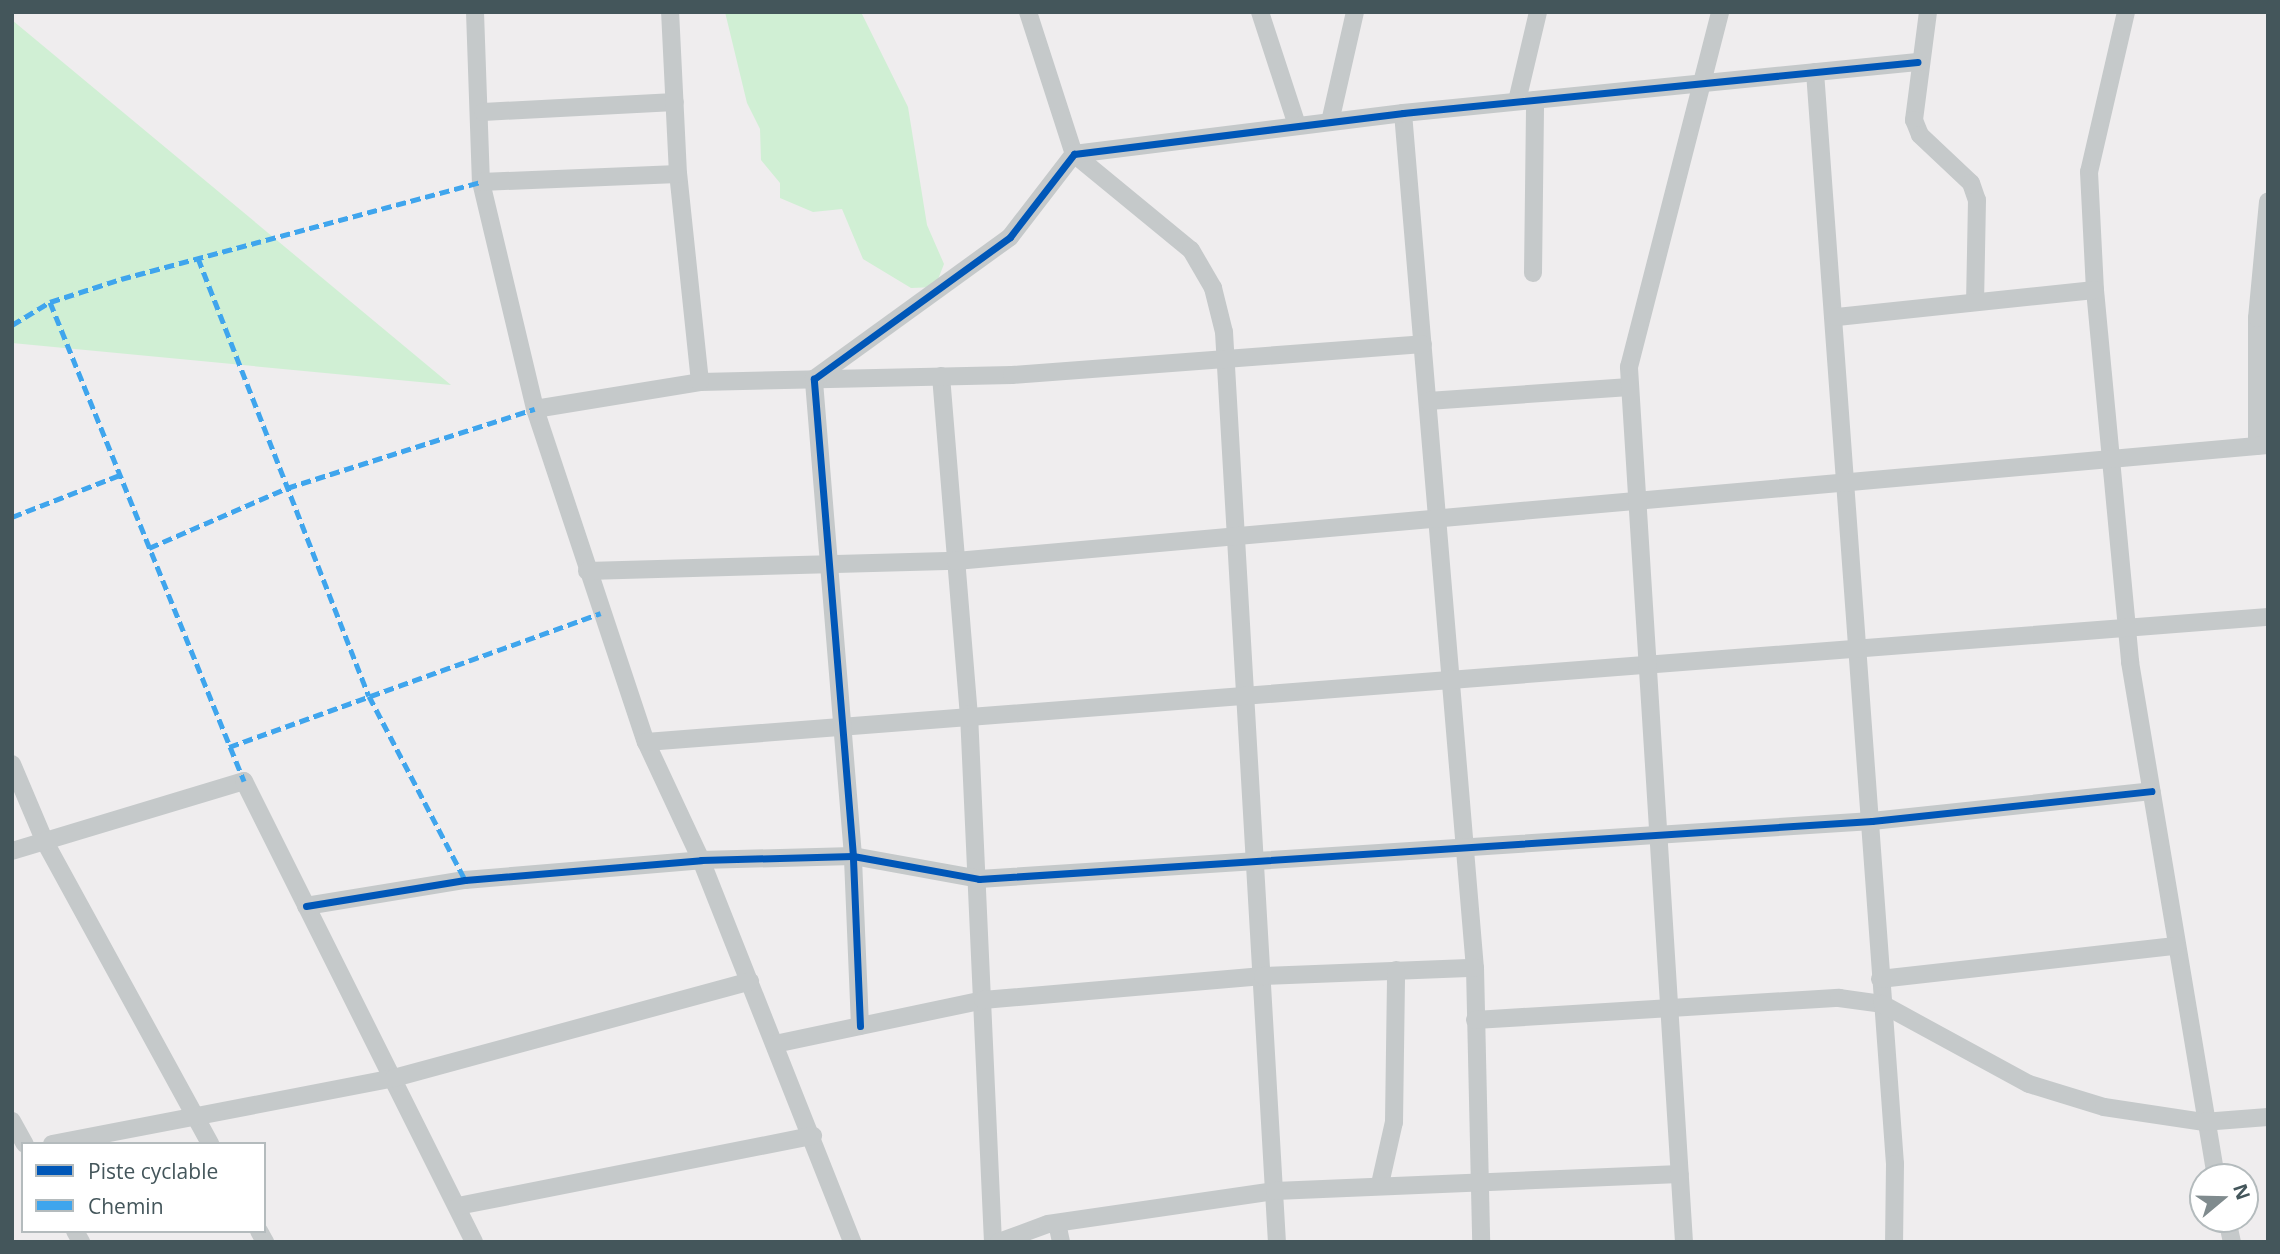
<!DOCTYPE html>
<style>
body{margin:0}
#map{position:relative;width:2280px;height:1254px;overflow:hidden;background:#efedee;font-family:"Open Sans",sans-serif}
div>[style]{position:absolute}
.green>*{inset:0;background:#d0efd4}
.minor>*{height:18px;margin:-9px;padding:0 9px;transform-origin:9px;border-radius:9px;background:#c5c9ca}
.quiet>*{height:5px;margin-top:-2.5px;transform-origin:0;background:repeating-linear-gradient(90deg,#3fa5ed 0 10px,transparent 0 15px)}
.cycleway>*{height:7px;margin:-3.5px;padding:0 3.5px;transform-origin:3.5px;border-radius:3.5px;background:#0057b8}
span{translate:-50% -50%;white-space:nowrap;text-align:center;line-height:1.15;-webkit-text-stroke:5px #fff;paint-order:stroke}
.frame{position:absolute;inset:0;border:14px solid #44565b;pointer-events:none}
.legend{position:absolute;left:21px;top:1142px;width:245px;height:91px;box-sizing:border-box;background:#fff;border:2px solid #b4bbbd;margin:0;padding:9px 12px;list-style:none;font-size:21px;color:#44565b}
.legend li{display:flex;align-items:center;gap:14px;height:35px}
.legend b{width:35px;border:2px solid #b4bbbd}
.north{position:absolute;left:2189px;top:1163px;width:70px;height:70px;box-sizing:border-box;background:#fff;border:2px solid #b4bbbd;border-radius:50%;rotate:71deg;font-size:19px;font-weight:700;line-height:28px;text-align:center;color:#44565b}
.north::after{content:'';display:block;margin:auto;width:24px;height:32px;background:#808b8e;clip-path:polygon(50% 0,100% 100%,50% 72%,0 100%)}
</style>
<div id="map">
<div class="green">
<div style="clip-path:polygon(725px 12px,861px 12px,908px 107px,927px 225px,944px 264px,935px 287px,911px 288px,863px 259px,842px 209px,813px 212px,780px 198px,780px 183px,761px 160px,760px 129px,747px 103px)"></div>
<div style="clip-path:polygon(12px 20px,451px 385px,12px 343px)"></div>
</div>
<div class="minor">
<div style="left:475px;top:12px;width:170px;rotate:88deg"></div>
<div style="left:481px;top:182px;width:233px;rotate:76.6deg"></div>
<div style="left:535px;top:409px;width:351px;rotate:71.6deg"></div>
<div style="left:646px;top:742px;width:130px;rotate:65deg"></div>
<div style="left:701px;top:860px;width:411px;rotate:68.4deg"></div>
<div style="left:1028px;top:12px;width:149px;rotate:72.1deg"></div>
<div style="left:1074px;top:154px;width:151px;rotate:39.4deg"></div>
<div style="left:1191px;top:250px;width:44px;rotate:59.9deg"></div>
<div style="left:1213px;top:288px;width:45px;rotate:76deg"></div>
<div style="left:1224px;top:332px;width:912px;rotate:86.67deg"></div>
<div style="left:1260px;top:12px;width:119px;rotate:71.9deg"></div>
<div style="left:1928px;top:12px;width:109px;rotate:97.4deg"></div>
<div style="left:1914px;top:120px;width:16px;rotate:68deg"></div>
<div style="left:1920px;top:135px;width:70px;rotate:43.3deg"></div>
<div style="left:1971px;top:183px;width:18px;rotate:71deg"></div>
<div style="left:1977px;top:200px;width:100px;rotate:91.1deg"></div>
<div style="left:2126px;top:12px;width:164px;rotate:103deg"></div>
<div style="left:2089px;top:172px;width:118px;rotate:87.1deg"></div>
<div style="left:2095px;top:290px;width:374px;rotate:84.6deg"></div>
<div style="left:2130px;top:662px;width:522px;rotate:80.52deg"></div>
<div style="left:1815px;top:72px;width:1095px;rotate:85.81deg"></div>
<div style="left:1895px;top:1164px;width:78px;rotate:90.7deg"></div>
<div style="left:1517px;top:101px;width:91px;rotate:-76.7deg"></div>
<div style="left:483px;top:112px;width:192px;rotate:-3deg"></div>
<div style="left:1403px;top:113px;width:858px;rotate:85.19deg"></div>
<div style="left:1475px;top:968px;width:274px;rotate:88.7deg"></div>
<div style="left:1330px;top:122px;width:113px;rotate:-77.2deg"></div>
<div style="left:481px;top:182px;width:197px;rotate:-2.3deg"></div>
<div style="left:1533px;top:273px;width:173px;rotate:-89.3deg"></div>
<div style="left:1837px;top:317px;width:259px;rotate:-6deg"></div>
<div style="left:941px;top:376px;width:339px;rotate:85.3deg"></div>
<div style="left:969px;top:714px;width:529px;rotate:87.4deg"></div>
<div style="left:700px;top:382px;width:312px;rotate:-1.3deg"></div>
<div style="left:1012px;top:375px;width:412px;rotate:-4.3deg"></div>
<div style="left:1428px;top:401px;width:202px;rotate:-4deg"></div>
<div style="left:535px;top:409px;width:167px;rotate:-9.3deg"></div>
<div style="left:700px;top:382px;width:209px;rotate:-96deg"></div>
<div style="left:678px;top:174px;width:162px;rotate:-92.8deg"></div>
<div style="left:2257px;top:446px;width:128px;rotate:-90deg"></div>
<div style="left:2257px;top:318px;width:117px;rotate:-84.6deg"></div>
<div style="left:587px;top:571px;width:369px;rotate:-1.6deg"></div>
<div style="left:956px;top:561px;width:1317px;rotate:-5.05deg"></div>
<div style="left:646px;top:742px;width:1627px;rotate:-4.41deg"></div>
<div style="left:12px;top:764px;width:85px;rotate:67.1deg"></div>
<div style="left:45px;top:842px;width:344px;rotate:61.3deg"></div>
<div style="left:12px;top:851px;width:242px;rotate:-16.8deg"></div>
<div style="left:244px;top:781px;width:515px;rotate:63.48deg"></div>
<div style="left:306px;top:906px;width:161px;rotate:-9.3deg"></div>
<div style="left:465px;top:880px;width:237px;rotate:-4.8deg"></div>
<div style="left:701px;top:860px;width:152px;rotate:-1.5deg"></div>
<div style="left:853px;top:856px;width:128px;rotate:10.3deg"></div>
<div style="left:979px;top:879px;width:895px;rotate:-3.72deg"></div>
<div style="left:1872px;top:821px;width:281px;rotate:-6.1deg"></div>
<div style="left:1880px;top:979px;width:297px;rotate:-6.4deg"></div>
<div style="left:1475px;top:1020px;width:365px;rotate:-3.5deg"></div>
<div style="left:1839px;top:998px;width:43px;rotate:7.9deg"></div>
<div style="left:1882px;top:1004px;width:167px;rotate:28.6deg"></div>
<div style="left:2029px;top:1084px;width:78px;rotate:17deg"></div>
<div style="left:2104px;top:1107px;width:100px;rotate:8.6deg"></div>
<div style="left:2203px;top:1122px;width:65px;rotate:-4.4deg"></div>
<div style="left:860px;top:1026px;width:170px;rotate:-92.4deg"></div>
<div style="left:853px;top:856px;width:479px;rotate:-94.7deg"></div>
<div style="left:814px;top:379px;width:242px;rotate:-35.9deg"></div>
<div style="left:1010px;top:237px;width:105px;rotate:-52.4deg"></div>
<div style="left:1074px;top:154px;width:332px;rotate:-7.1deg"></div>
<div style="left:1403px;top:113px;width:517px;rotate:-5.67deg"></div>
<div style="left:775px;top:1044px;width:213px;rotate:-11.9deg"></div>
<div style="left:983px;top:1000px;width:281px;rotate:-4.9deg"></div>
<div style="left:1263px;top:976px;width:212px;rotate:-2.2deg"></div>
<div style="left:12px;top:1121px;width:26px;rotate:61deg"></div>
<div style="left:52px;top:1144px;width:348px;rotate:-10.9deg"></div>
<div style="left:394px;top:1078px;width:369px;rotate:-15.2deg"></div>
<div style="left:1380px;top:1184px;width:64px;rotate:-77.3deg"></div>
<div style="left:1394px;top:1122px;width:152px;rotate:-89.2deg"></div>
<div style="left:458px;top:1206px;width:362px;rotate:-11.2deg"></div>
<div style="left:2227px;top:1219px;width:24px;rotate:78deg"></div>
<div style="left:1057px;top:1223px;width:19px;rotate:78deg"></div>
<div style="left:75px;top:1231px;width:13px;rotate:61deg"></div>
<div style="left:259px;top:1231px;width:13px;rotate:61deg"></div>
<div style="left:999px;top:1242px;width:52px;rotate:-20.2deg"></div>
<div style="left:1048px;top:1224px;width:229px;rotate:-8.3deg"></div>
<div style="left:1275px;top:1191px;width:405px;rotate:-2.4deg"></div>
<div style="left:1684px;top:1242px;width:877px;rotate:-93.6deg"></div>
<div style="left:1629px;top:367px;width:366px;rotate:-75.6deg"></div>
</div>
<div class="quiet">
<div style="left:198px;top:258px;width:470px;rotate:68.7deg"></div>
<div style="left:369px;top:696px;width:208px;rotate:62.4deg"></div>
<div style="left:50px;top:302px;width:517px;rotate:67.95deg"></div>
<div style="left:12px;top:325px;width:44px;rotate:-31.2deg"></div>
<div style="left:50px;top:302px;width:75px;rotate:-17.9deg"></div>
<div style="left:121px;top:279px;width:373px;rotate:-15.1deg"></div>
<div style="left:12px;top:517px;width:116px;rotate:-21.3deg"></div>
<div style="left:149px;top:548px;width:150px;rotate:-23.5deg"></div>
<div style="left:287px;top:488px;width:260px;rotate:-17.7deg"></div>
<div style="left:229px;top:747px;width:395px;rotate:-19.8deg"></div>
</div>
<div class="cycleway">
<div style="left:306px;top:906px;width:161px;rotate:-9.3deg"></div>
<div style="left:465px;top:880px;width:237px;rotate:-4.8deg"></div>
<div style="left:701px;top:860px;width:152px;rotate:-1.5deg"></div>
<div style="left:853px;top:856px;width:128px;rotate:10.3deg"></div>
<div style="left:979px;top:879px;width:895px;rotate:-3.72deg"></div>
<div style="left:1872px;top:821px;width:281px;rotate:-6.1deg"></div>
<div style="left:860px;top:1026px;width:170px;rotate:-92.4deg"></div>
<div style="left:853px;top:856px;width:479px;rotate:-94.7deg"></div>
<div style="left:814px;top:379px;width:242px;rotate:-35.9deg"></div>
<div style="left:1010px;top:237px;width:105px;rotate:-52.4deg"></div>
<div style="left:1074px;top:154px;width:332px;rotate:-7.1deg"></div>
<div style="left:1403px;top:113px;width:517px;rotate:-5.67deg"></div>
</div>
<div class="frame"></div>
<ul class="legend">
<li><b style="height:9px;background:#0057b8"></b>Piste cyclable</li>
<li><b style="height:9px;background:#3fa5ed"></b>Chemin</li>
</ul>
<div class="north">N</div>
</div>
